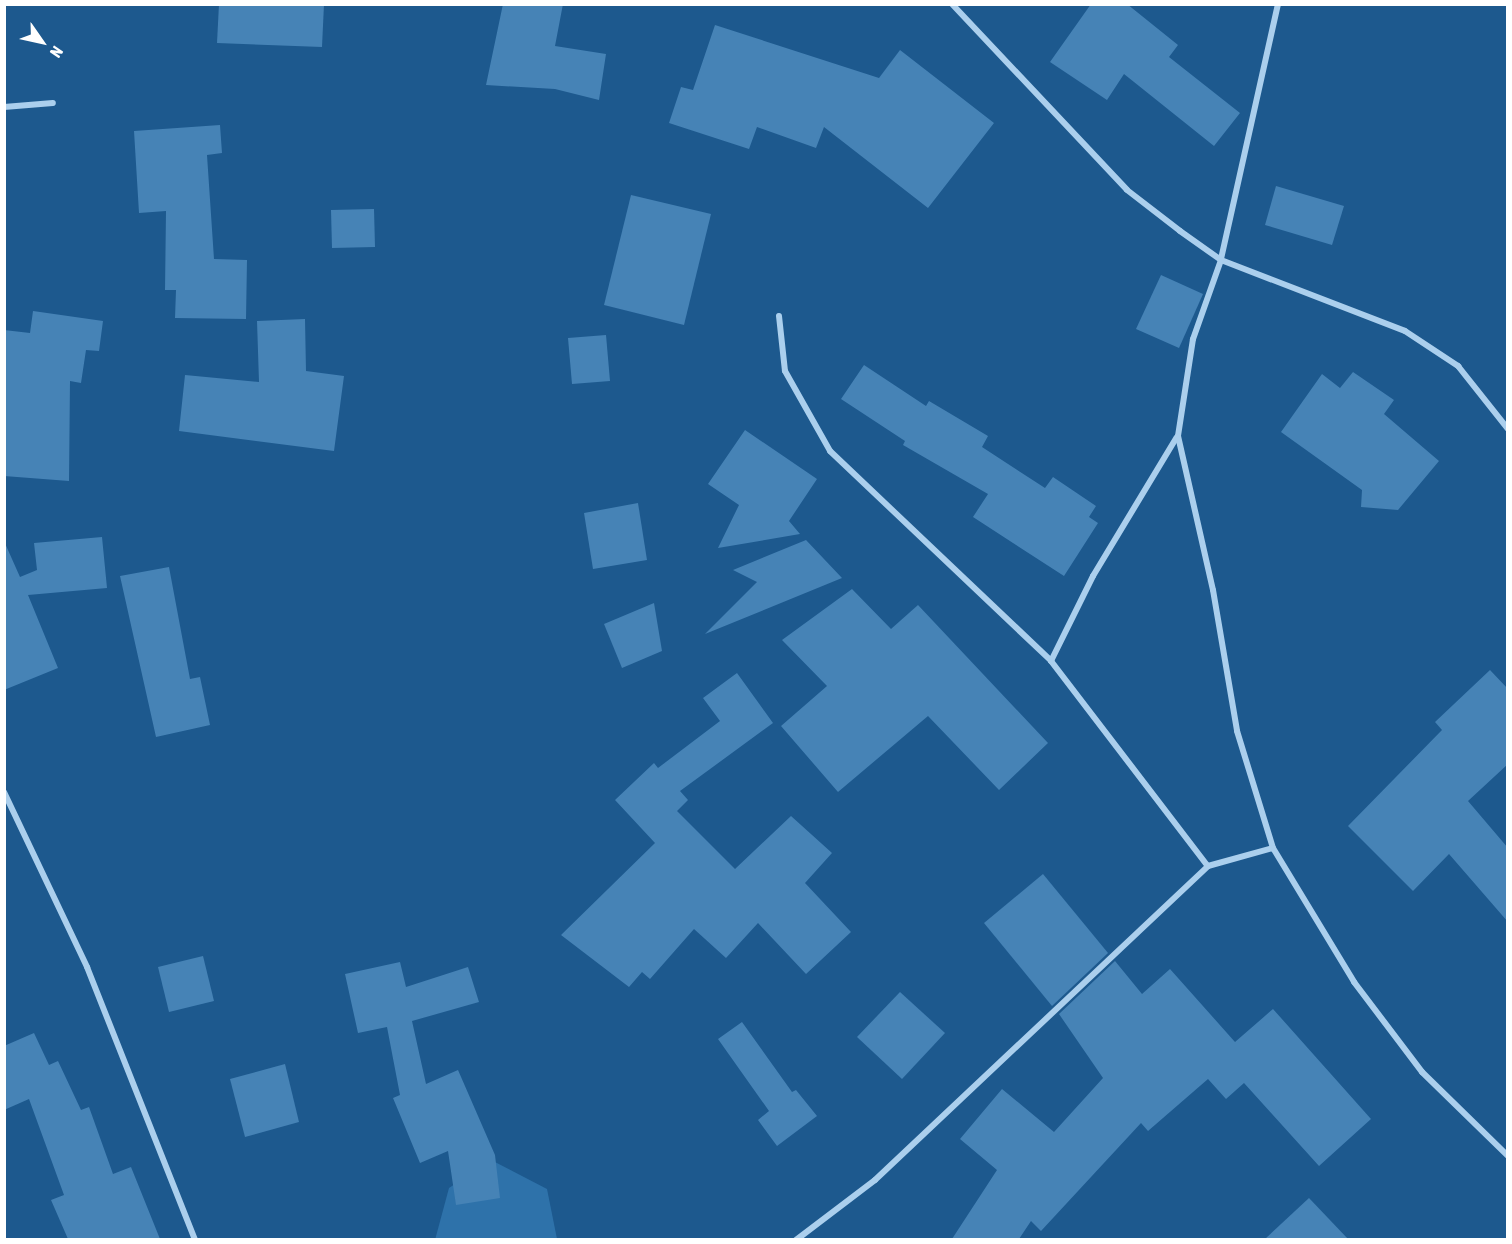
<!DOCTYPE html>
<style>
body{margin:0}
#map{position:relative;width:1512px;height:1244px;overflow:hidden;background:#1d598e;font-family:"Asap Condensed",sans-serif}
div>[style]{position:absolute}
.green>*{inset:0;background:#2e72aa}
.building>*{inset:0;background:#4683b6}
.street>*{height:6px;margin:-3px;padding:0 3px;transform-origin:3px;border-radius:3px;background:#abcfed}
span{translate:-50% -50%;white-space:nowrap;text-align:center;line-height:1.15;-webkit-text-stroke:4.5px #1d598e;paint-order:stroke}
.frame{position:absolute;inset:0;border:6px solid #fff;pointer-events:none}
.north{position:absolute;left:12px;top:12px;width:60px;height:60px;-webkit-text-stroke:4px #1d598e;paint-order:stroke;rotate:124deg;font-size:16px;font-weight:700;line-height:24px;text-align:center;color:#fff}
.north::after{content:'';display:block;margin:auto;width:21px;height:27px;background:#fff;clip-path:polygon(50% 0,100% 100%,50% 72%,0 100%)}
</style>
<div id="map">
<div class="green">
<div style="clip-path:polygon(491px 1160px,547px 1189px,557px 1239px,435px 1240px,449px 1188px)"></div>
</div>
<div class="building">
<div style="clip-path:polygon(219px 4px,324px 4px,322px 47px,217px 43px)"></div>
<div style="clip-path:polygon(503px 4px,563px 4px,555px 46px,606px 54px,599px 100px,555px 89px,486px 85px)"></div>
<div style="clip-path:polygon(1091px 4px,1127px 4px,1178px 45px,1169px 57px,1240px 113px,1214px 146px,1124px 74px,1107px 100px,1050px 62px)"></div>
<div style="clip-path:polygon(715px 25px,879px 78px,900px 50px,994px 123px,928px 208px,824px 127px,816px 148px,757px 127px,749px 149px,669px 123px,681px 87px,693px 90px)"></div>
<div style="clip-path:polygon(220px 125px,222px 153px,207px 155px,214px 259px,247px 260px,246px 319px,175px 318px,176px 290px,165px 290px,166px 211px,139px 213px,134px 131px)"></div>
<div style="clip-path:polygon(1276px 186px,1344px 206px,1332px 245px,1265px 225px)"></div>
<div style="clip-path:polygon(631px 195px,711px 214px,684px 325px,604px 305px)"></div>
<div style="clip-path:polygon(374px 209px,375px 247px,332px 248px,331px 210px)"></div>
<div style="clip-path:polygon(1161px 275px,1203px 294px,1179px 348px,1136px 329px)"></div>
<div style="clip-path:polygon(33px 311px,103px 321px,99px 351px,86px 350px,81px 383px,70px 381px,69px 481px,4px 476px,4px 330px,30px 333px)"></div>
<div style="clip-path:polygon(305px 319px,306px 371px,344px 376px,334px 451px,179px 431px,185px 375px,259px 382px,257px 321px)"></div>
<div style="clip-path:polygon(606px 335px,610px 381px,572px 384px,568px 338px)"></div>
<div style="clip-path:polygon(864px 365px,926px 406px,929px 401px,988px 436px,982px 447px,1045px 488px,1053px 477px,1096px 506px,1089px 517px,1098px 523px,1064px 576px,973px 517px,988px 494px,903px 445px,905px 441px,841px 399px)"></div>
<div style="clip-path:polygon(1353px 372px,1394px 400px,1384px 414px,1439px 461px,1398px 510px,1361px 507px,1362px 490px,1281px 432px,1322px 374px,1340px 388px)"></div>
<div style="clip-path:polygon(745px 430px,817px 479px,789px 521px,800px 534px,718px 548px,739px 505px,708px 484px)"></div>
<div style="clip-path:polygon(638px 503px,647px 560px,593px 569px,584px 513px)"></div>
<div style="clip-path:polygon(102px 537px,107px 588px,28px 595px,58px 668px,4px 690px,4px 541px,20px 577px,37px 570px,34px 543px)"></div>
<div style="clip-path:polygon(806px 540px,842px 578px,705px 634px,757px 582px,733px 570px)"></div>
<div style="clip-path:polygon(169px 567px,190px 679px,200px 677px,210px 725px,156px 737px,120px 576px)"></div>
<div style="clip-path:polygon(852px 589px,891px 629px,918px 605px,1048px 743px,999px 790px,928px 716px,838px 792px,781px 726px,827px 686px,782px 640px)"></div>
<div style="clip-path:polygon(654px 603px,662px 651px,622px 668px,604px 624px)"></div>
<div style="clip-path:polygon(1490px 670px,1508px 689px,1508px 764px,1468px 801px,1508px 848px,1508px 922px,1449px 854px,1413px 891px,1348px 826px,1442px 730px,1435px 722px)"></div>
<div style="clip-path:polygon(737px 673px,773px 723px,680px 791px,688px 800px,677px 811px,735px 869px,791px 816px,832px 853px,805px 883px,851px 932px,806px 974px,758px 923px,726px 958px,694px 929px,650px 979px,642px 972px,629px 987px,561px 935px,655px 843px,615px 800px,654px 763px,658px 768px,720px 721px,703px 698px)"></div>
<div style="clip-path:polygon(1043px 874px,1108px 953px,1052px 1006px,984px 923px)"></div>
<div style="clip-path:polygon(203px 956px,214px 1001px,169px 1012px,158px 967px)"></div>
<div style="clip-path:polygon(1115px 961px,1142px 994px,1170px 969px,1235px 1042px,1273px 1009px,1371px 1119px,1319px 1166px,1244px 1083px,1226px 1099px,1208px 1079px,1148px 1131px,1141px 1123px,1041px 1231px,1031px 1221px,1019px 1239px,952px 1239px,997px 1170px,960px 1139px,1002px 1089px,1054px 1132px,1103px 1078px,1059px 1014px)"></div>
<div style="clip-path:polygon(400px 962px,406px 987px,468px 967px,479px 1002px,412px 1021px,426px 1084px,458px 1070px,495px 1155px,500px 1198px,456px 1205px,448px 1151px,420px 1163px,393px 1098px,400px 1095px,387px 1027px,358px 1033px,345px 974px)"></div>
<div style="clip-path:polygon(900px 992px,945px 1033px,902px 1079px,857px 1037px)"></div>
<div style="clip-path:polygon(742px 1022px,792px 1092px,796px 1090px,817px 1116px,777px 1146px,758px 1120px,769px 1111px,718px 1039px)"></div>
<div style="clip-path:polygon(34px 1033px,49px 1065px,58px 1061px,81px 1110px,89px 1107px,113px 1174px,131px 1167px,160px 1239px,68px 1239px,51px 1200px,64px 1195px,29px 1099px,4px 1110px,4px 1046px)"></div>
<div style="clip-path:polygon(285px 1064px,299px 1122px,245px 1137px,230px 1079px)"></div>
<div style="clip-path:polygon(1309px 1198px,1348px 1239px,1265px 1239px)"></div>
</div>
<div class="street">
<div style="left:952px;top:4px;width:255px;rotate:46.7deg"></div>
<div style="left:1127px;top:190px;width:67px;rotate:37.7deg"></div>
<div style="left:1180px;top:231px;width:50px;rotate:35.3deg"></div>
<div style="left:1221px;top:260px;width:197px;rotate:21.1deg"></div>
<div style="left:1405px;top:331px;width:64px;rotate:33.4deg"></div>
<div style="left:1458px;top:366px;width:80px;rotate:51.6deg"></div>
<div style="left:1278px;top:4px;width:262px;rotate:102.6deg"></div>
<div style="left:1221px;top:260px;width:84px;rotate:109.5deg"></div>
<div style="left:1193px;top:339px;width:98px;rotate:98.8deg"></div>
<div style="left:1178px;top:436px;width:158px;rotate:77.2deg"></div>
<div style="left:1213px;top:590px;width:143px;rotate:80.3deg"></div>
<div style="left:1237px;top:731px;width:122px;rotate:72.9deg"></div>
<div style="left:1273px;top:848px;width:157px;rotate:58.8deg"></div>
<div style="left:1354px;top:982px;width:113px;rotate:52.9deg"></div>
<div style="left:1422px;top:1072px;width:120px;rotate:44.3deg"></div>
<div style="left:4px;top:107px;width:49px;rotate:-4.7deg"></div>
<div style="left:779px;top:316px;width:55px;rotate:83.8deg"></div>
<div style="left:785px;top:371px;width:92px;rotate:60.6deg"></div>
<div style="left:830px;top:451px;width:305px;rotate:43.5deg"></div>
<div style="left:1051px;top:661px;width:258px;rotate:52.6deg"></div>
<div style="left:1051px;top:661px;width:95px;rotate:-63.7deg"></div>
<div style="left:1093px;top:576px;width:162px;rotate:-58.9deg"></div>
<div style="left:4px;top:792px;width:194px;rotate:64.6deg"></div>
<div style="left:87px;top:967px;width:294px;rotate:68.4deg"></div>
<div style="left:796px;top:1240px;width:99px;rotate:-37.2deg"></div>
<div style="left:875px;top:1180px;width:458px;rotate:-43.3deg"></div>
<div style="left:1208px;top:866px;width:67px;rotate:-15.5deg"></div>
</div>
<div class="frame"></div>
<div class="north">N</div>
</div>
